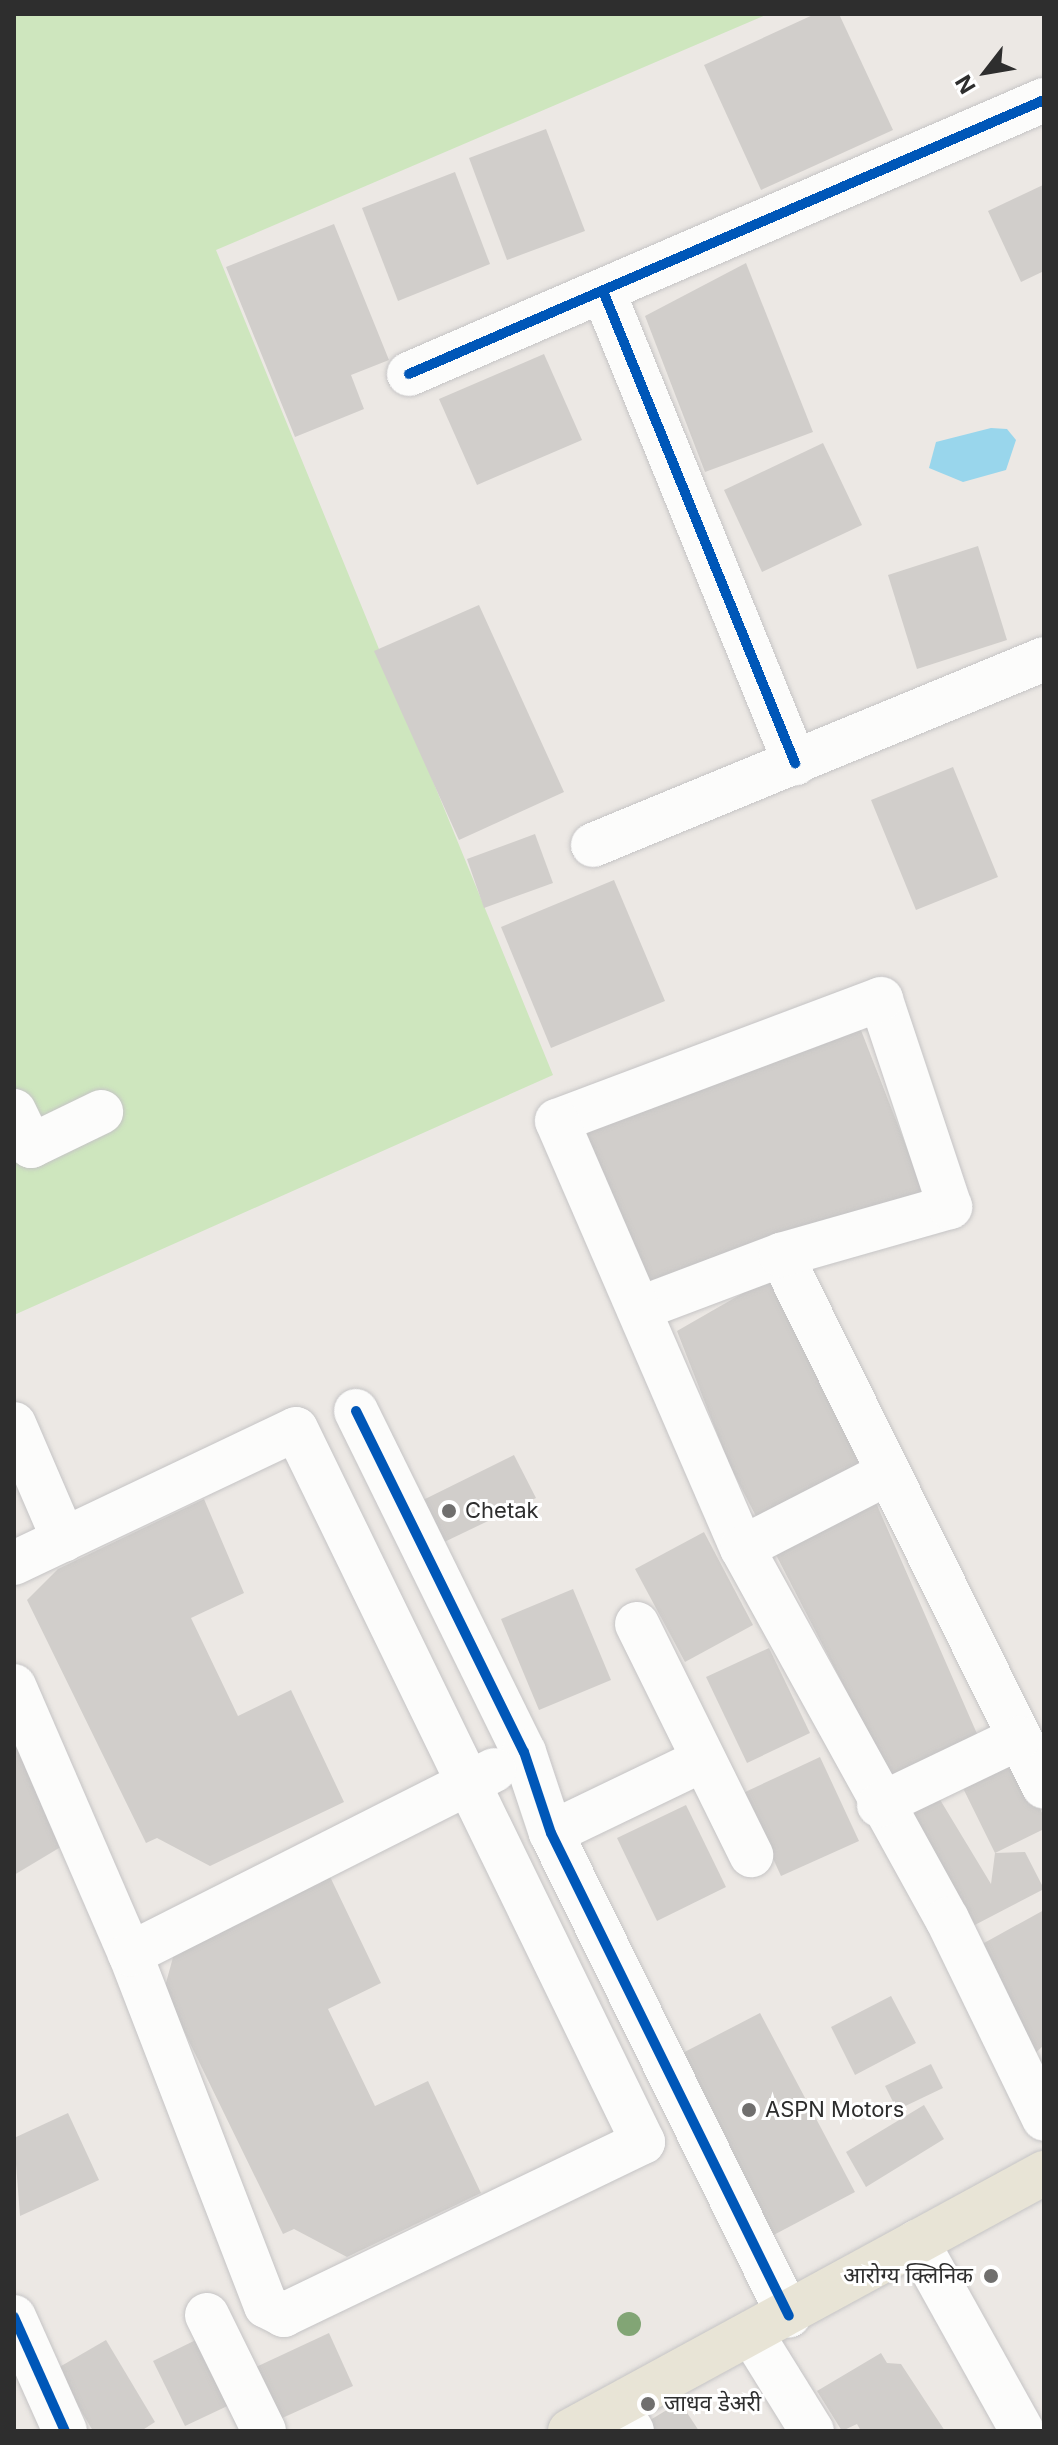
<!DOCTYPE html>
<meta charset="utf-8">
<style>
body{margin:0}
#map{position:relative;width:1058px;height:2445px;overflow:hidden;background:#ece8e4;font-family:Inter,"Noto Sans Devanagari",sans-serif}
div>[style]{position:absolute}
.green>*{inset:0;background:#cee6be}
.water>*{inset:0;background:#99d6ec}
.building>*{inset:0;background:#d1cecb}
.roads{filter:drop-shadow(0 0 2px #c5c4c5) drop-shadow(0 0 2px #c5c4c5)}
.minor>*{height:44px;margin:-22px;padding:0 22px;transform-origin:22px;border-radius:22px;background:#fcfcfb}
.major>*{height:44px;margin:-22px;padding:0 22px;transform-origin:22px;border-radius:22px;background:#e8e4d6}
.cycleway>*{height:10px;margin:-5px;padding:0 5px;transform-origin:5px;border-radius:5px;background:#0057b8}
.trees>*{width:24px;height:24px;margin:-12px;border-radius:50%;background:#82a575}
.dots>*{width:22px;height:22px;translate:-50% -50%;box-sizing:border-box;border:4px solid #fff;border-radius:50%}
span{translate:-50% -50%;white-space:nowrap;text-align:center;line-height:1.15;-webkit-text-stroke:6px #fff;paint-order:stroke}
.poi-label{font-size:22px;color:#2e2e2e}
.left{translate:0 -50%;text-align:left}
.right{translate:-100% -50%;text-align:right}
.frame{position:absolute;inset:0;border:16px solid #2e2e2e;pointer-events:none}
.north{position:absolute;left:946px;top:32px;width:80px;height:80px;-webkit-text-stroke:6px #fff;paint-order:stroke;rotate:239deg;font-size:22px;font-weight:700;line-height:32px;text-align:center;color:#2e2e2e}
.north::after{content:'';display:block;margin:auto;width:28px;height:36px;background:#2e2e2e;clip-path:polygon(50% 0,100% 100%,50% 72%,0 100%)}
</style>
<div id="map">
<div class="green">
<div style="clip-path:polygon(14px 14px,768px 14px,216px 250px,553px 1075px,14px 1315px)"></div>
</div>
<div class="water">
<div style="clip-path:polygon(991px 428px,1007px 429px,1016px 440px,1006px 470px,963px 482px,929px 468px,936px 442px)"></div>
</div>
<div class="building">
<div style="clip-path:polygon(815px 14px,839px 14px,893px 130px,761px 190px,704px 65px)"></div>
<div style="clip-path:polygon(546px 129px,585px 231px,507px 260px,469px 158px)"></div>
<div style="clip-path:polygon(455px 172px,490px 264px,398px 301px,362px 208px)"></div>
<div style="clip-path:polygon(1043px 185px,1044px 271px,1021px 282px,988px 211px)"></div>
<div style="clip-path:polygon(334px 224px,389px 360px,351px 375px,364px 409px,295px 437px,226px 267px)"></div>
<div style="clip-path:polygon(746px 263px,813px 432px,705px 472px,645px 316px)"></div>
<div style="clip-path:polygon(544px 354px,582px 440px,477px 485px,439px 399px)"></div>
<div style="clip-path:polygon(823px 443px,862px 525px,762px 572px,724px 490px)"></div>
<div style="clip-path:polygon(978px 546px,1007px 640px,917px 669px,888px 575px)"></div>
<div style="clip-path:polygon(479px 605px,564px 792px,459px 840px,374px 651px)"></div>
<div style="clip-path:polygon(953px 767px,998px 877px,916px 910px,871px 800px)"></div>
<div style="clip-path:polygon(535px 834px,553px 883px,484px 908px,467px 859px)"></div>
<div style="clip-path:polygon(614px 880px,665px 1001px,551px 1048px,501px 927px)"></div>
<div style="clip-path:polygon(857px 1020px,926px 1197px,652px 1294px,577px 1134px)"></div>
<div style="clip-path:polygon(776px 1274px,978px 1736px,939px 1798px,991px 1884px,995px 1853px,957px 1776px,1012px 1750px,1044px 1817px,1044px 1829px,995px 1853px,1025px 1852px,1044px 1889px,969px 1928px,729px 1464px,677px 1331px)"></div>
<div style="clip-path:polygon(514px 1455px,536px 1498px,438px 1545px,417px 1503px)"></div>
<div style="clip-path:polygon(204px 1499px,244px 1593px,191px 1618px,238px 1716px,291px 1690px,344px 1802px,210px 1866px,157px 1838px,146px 1843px,27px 1600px,58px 1569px)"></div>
<div style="clip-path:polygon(704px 1532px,753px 1625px,685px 1662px,635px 1569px)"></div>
<div style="clip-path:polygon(573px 1589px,611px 1680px,539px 1710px,501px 1619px)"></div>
<div style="clip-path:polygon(769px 1648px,810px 1733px,747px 1763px,706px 1677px)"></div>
<div style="clip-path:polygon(14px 1703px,64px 1845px,14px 1875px)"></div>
<div style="clip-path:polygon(820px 1757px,859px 1841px,781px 1876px,743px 1793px)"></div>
<div style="clip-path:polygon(686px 1805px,726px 1887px,657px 1921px,617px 1838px)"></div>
<div style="clip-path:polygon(322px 1860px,381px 1983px,328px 2009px,375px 2106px,428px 2081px,481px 2193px,347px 2257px,294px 2229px,283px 2234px,164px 1990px,180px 1932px)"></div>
<div style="clip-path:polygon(1044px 1910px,1044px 2045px,1027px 2061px,975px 1948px)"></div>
<div style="clip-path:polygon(891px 1996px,916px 2043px,855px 2075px,831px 2027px)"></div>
<div style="clip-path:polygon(760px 2013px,855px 2192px,768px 2238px,673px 2058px)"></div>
<div style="clip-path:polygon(931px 2064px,943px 2088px,897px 2110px,885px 2086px)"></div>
<div style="clip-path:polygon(924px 2105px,944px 2139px,866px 2187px,846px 2152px)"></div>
<div style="clip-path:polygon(68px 2113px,99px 2180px,20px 2216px,14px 2138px)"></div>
<div style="clip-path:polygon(329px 2333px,353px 2386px,280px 2419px,256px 2367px)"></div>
<div style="clip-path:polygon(206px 2335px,238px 2401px,185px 2426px,153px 2361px)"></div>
<div style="clip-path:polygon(106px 2340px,155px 2422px,141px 2431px,93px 2431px,56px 2369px)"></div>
<div style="clip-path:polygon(881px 2353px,887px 2363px,901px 2364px,945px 2431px,861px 2431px,857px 2424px,842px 2431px,817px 2391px)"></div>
<div style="clip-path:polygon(680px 2402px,699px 2431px,632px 2431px)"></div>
</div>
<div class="roads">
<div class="minor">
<div style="left:603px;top:291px;width:510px;rotate:67.86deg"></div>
<div style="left:409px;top:374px;width:692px;rotate:-23.34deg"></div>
<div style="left:593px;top:845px;width:488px;rotate:-22.4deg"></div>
<div style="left:14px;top:1111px;width:39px;rotate:64deg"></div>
<div style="left:31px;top:1146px;width:78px;rotate:-25.9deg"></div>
<div style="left:781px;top:1255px;width:593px;rotate:63.69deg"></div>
<div style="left:641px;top:1308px;width:150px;rotate:-20.7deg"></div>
<div style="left:781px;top:1255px;width:176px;rotate:-15.9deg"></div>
<div style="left:950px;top:1207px;width:219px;rotate:-108.4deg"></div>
<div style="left:881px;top:999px;width:346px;rotate:159.4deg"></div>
<div style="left:557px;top:1121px;width:465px;rotate:66.6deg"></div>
<div style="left:742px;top:1548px;width:424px;rotate:61.1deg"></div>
<div style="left:947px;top:1919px;width:222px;rotate:64.1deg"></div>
<div style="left:356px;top:1411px;width:380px;rotate:63.8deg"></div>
<div style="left:524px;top:1752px;width:85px;rotate:71.6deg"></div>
<div style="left:551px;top:1833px;width:538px;rotate:63.77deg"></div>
<div style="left:14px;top:1424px;width:126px;rotate:66.7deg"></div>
<div style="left:742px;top:1548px;width:162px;rotate:-27.2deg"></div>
<div style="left:14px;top:1563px;width:312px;rotate:-25.4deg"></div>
<div style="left:296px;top:1429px;width:793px;rotate:64.05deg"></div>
<div style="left:643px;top:2142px;width:399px;rotate:154.3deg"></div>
<div style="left:284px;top:2315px;width:20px;rotate:-153deg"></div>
<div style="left:266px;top:2306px;width:377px;rotate:-111.1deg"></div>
<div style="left:130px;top:1954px;width:292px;rotate:-113.4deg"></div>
<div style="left:637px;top:1624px;width:258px;rotate:63.7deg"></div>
<div style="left:879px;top:1805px;width:155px;rotate:-25.6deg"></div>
<div style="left:551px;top:1833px;width:169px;rotate:-25.7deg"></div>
<div style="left:130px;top:1954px;width:408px;rotate:-26.8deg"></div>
<div style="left:917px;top:2242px;width:216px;rotate:60.9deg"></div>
<div style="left:207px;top:2315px;width:129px;rotate:63.8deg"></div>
<div style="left:14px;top:2317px;width:125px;rotate:65.9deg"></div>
<div style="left:753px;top:2336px;width:112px;rotate:58.2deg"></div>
<div style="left:617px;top:2407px;width:28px;rotate:58deg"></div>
</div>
<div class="major">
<div style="left:570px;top:2431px;width:540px;rotate:-28.56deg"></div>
</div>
</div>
<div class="cycleway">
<div style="left:603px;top:291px;width:510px;rotate:67.86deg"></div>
<div style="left:409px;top:374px;width:692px;rotate:-23.34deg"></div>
<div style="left:356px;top:1411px;width:380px;rotate:63.8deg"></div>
<div style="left:524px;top:1752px;width:85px;rotate:71.6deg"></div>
<div style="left:551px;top:1833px;width:538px;rotate:63.77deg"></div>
<div style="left:14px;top:2317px;width:125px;rotate:65.9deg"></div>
</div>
<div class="trees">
<div style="left:629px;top:2324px"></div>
</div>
<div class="dots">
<div style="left:449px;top:1511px;background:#706f6e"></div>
<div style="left:749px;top:2110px;background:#706f6e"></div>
<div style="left:991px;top:2276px;background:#706f6e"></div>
<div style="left:648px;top:2404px;background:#706f6e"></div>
</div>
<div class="poi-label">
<span class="left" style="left:465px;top:1511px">Chetak</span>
<span class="left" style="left:765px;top:2110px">ASPN Motors</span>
<span class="right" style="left:973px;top:2276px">आरोग्य क्लिनिक</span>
<span class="left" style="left:664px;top:2404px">जाधव डेअरी</span>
</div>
<div class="frame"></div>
<div class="north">N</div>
</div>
